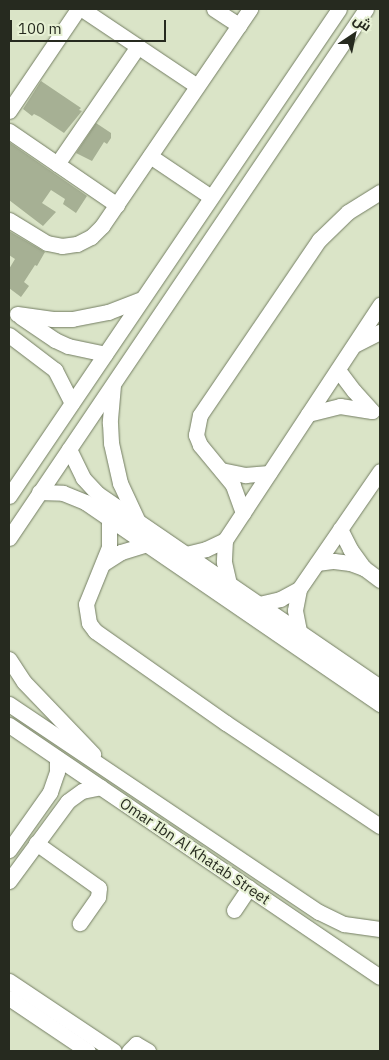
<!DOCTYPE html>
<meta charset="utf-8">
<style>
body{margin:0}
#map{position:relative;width:389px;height:1060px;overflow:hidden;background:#dae4c7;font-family:"IBM Plex Sans",Cairo,sans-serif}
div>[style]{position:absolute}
.building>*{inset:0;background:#a6b094}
.roads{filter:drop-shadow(0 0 1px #747e63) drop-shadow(0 0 1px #747e63)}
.minor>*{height:15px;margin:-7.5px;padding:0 7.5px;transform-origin:7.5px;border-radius:7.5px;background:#fff}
span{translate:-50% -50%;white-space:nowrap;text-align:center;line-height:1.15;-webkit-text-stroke:4px #e7f1d4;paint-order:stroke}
.street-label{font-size:15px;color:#262a1f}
.frame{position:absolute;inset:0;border:10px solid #262a1f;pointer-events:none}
.north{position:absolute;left:329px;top:10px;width:50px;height:50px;-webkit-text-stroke:4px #e7f1d4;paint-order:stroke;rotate:34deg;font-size:14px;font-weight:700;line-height:20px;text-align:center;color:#262a1f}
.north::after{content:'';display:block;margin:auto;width:18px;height:22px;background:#262a1f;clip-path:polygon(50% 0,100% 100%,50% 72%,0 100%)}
.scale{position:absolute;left:10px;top:20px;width:156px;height:22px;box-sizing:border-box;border:2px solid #262a1f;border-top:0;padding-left:6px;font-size:15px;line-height:18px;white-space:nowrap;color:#262a1f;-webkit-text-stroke:4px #e7f1d4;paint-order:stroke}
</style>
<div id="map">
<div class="building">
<div style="clip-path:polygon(41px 81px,81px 108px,79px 110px,82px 111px,64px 133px,40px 117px,34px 114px,32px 116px,23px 109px)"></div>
<div style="clip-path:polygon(96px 123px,111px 133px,111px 138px,107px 144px,104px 142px,92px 161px,76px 153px)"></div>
<div style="clip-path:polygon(9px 142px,87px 196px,76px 213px,63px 204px,65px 199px,51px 190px,42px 203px,56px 212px,43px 226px,9px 200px)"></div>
<div style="clip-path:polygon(9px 231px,45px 252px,37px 266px,35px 265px,24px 282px,29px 286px,21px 297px,9px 288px,9px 269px,15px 259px,9px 255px)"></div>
</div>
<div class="roads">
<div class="minor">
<div style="left:82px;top:9px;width:138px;rotate:33.8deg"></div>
<div style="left:214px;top:9px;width:30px;rotate:33deg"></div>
<div style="left:9px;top:111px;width:123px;rotate:-55.9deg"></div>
<div style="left:9px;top:131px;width:131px;rotate:34.4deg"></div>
<div style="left:150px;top:156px;width:73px;rotate:33.9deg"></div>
<div style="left:57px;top:164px;width:143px;rotate:-55.5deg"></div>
<div style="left:9px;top:220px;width:44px;rotate:31.2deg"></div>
<div style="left:47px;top:243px;width:15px;rotate:11deg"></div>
<div style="left:62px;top:246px;width:15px;rotate:-8deg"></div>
<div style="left:77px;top:244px;width:16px;rotate:-27deg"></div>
<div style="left:91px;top:237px;width:16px;rotate:-45deg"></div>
<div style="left:102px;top:226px;width:263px;rotate:-55.7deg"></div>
<div style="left:17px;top:314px;width:36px;rotate:8deg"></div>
<div style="left:53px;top:319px;width:19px"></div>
<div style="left:72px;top:319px;width:37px;rotate:-11deg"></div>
<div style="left:108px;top:312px;width:36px;rotate:-21deg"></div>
<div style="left:21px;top:317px;width:41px;rotate:34.1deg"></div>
<div style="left:55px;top:340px;width:14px;rotate:25deg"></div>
<div style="left:68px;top:346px;width:38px;rotate:12deg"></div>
<div style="left:9px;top:335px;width:58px;rotate:37.3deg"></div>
<div style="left:55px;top:370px;width:37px;rotate:63deg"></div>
<div style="left:356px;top:344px;width:27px;rotate:-27deg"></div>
<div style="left:338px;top:370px;width:26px;rotate:53deg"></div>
<div style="left:354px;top:391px;width:27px;rotate:48deg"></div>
<div style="left:113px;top:385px;width:38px;rotate:95deg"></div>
<div style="left:110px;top:423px;width:20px;rotate:87deg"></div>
<div style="left:111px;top:443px;width:41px;rotate:77.3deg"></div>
<div style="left:120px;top:483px;width:40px;rotate:65deg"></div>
<div style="left:308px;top:414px;width:33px;rotate:-14deg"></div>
<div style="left:340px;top:406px;width:32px;rotate:9deg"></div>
<div style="left:69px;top:449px;width:32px;rotate:64deg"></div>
<div style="left:83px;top:478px;width:22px;rotate:47deg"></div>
<div style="left:98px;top:494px;width:342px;rotate:34.4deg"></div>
<div style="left:221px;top:470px;width:25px;rotate:12deg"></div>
<div style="left:245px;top:475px;width:24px;rotate:-5deg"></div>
<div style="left:39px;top:492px;width:24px;rotate:2deg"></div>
<div style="left:63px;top:493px;width:24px;rotate:22deg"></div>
<div style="left:85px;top:502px;width:358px;rotate:34.4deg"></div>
<div style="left:9px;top:496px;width:588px;rotate:-55.88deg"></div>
<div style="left:243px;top:513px;width:30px;rotate:-110deg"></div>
<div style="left:233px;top:485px;width:52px;rotate:-129.5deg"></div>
<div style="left:200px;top:445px;width:11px;rotate:-112deg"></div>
<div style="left:196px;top:435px;width:20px;rotate:-79deg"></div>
<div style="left:200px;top:415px;width:212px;rotate:-55.8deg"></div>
<div style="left:319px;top:240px;width:40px;rotate:-44deg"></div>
<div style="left:348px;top:212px;width:38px;rotate:-32deg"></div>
<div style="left:109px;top:517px;width:30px;rotate:90deg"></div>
<div style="left:109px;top:547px;width:61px;rotate:112deg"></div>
<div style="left:86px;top:604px;width:19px;rotate:81deg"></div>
<div style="left:89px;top:623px;width:10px;rotate:53deg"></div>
<div style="left:95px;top:631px;width:160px;rotate:35.1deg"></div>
<div style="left:226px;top:723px;width:185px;rotate:33.8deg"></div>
<div style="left:340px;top:529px;width:22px;rotate:63deg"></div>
<div style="left:350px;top:549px;width:24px;rotate:54deg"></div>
<div style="left:9px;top:538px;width:638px;rotate:-55.99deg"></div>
<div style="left:225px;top:540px;width:22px;rotate:93deg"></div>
<div style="left:224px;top:562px;width:22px;rotate:77deg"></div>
<div style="left:186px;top:554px;width:21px;rotate:-14deg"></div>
<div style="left:206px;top:549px;width:21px;rotate:-25deg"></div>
<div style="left:225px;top:540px;width:282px;rotate:-56.6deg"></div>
<div style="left:104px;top:563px;width:20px;rotate:-33deg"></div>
<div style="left:121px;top:552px;width:27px;rotate:-17deg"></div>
<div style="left:317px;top:563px;width:17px;rotate:-7deg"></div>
<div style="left:334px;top:561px;width:16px;rotate:7deg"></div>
<div style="left:350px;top:563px;width:15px;rotate:20deg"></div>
<div style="left:364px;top:568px;width:20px;rotate:37deg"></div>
<div style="left:259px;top:604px;width:22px;rotate:-13deg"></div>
<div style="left:280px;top:599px;width:21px;rotate:-28deg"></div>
<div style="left:299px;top:631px;width:21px;rotate:-101deg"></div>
<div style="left:295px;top:610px;width:21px;rotate:-79deg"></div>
<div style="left:299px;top:589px;width:143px;rotate:-55.5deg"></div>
<div style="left:9px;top:659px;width:27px;rotate:57deg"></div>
<div style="left:24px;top:682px;width:100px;rotate:46.2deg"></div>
<div style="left:9px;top:704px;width:373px;rotate:33.9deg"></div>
<div style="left:319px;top:912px;width:28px;rotate:26deg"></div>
<div style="left:344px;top:924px;width:36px;rotate:8deg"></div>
<div style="left:9px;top:725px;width:448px;rotate:34.2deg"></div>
<div style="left:36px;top:843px;width:77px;rotate:35.5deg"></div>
<div style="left:99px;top:888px;width:9px;rotate:96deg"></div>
<div style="left:98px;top:897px;width:32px;rotate:125deg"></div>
<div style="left:9px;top:850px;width:71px;rotate:-54.7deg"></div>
<div style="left:50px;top:792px;width:21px;rotate:-71deg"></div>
<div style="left:57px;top:772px;width:14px;rotate:-90deg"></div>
<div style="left:9px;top:881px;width:99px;rotate:-53.6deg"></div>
<div style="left:68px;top:801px;width:17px;rotate:-36deg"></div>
<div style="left:82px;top:791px;width:19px;rotate:-12deg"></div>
<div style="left:234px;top:910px;width:27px;rotate:-56deg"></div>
<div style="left:9px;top:981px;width:126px;rotate:33.7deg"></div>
<div style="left:9px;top:998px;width:95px;rotate:33.9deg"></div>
<div style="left:129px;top:1051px;width:10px;rotate:-45deg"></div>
<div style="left:136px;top:1044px;width:14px;rotate:30deg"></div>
</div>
</div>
<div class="street-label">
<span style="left:195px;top:851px;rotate:34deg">Omar Ibn Al Khatab Street</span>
</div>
<div class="frame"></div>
<div class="north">ش</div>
<div class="scale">100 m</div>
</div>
